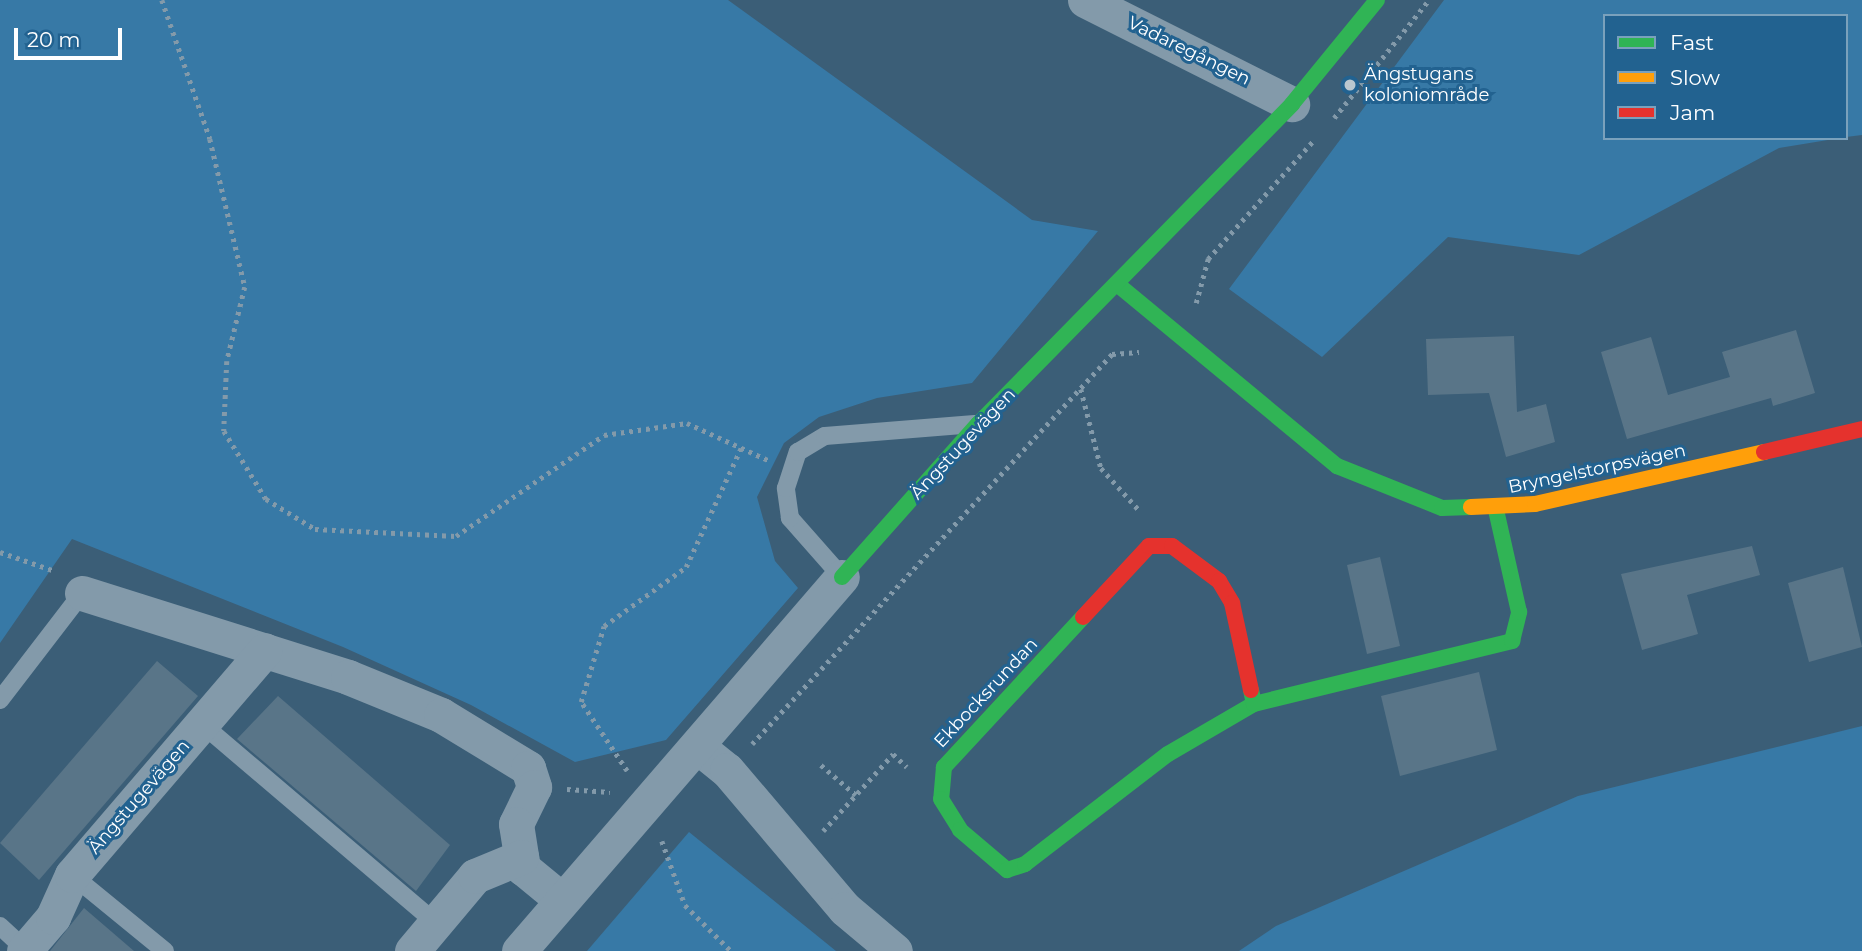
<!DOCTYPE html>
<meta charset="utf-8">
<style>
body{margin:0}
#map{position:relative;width:1862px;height:951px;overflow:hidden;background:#3b5e77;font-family:Montserrat,sans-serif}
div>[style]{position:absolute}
.green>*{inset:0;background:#3779a6}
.building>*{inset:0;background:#597588}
.path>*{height:4.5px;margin-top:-2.25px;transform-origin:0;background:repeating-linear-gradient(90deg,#839aaa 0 3.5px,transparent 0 8.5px)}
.lane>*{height:18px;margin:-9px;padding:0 9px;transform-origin:9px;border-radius:9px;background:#839aaa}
.street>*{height:35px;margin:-17.5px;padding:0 17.5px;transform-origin:17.5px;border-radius:17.5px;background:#839aaa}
.fast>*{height:16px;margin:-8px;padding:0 8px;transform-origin:8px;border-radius:8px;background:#30b455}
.slow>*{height:16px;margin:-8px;padding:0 8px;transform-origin:8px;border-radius:8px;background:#ff9f0a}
.jam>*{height:16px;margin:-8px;padding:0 8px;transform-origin:8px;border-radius:8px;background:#e5322d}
.dots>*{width:19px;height:19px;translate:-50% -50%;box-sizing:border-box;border:4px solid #226290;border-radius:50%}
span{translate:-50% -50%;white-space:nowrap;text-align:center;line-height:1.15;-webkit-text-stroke:6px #226290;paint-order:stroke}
.street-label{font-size:18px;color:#fff}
.poi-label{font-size:18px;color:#fff}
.left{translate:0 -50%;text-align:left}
.legend{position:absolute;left:1603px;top:14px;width:245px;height:126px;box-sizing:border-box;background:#226290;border:2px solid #7aa1bc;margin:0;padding:9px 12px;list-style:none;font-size:21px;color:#fff}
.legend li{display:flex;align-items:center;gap:14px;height:35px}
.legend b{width:35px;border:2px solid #7aa1bc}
.scale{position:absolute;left:14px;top:28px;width:108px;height:32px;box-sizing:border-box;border:4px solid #fff;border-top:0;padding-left:9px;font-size:21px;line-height:24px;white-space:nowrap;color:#fff;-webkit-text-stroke:5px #226290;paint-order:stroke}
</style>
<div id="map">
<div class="green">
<div style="clip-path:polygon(0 0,728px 0,1032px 220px,1098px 231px,972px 383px,877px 398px,819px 417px,784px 443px,757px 497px,775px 561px,798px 588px,666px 740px,575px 762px,471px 705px,343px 647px,72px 539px,0 643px)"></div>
<div style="clip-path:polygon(1444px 0,1862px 0,1862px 135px,1846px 137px,1846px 16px,1605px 16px,1605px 138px,1840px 138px,1779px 148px,1579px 255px,1448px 237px,1322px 357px,1229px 289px)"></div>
<div style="clip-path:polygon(1862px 726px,1862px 951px,1239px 951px,1276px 926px,1578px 796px)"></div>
<div style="clip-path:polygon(689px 832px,836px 951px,587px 951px)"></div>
</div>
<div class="building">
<div style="clip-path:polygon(1796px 330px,1815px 393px,1773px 406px,1771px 398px,1627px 439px,1601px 352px,1651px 337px,1668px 395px,1730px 377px,1722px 352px)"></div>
<div style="clip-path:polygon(1514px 336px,1517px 412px,1546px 404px,1555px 442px,1506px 457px,1489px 393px,1428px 395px,1426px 339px)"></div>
<div style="clip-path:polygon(1752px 546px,1760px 575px,1687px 595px,1698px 634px,1642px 650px,1621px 574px)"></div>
<div style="clip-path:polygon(1380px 557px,1400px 646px,1367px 654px,1347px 565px)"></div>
<div style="clip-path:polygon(1843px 567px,1862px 647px,1809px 662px,1788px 583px)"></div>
<div style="clip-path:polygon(157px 661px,198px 696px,39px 880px,0 843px)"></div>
<div style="clip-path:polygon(1479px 672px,1497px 750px,1400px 776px,1381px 696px)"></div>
<div style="clip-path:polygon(278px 696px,450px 845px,416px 891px,237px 739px)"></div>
<div style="clip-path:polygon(84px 908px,134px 951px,50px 951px)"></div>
</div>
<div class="path">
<div style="left:162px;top:0;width:147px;rotate:70.9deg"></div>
<div style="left:210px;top:139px;width:152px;rotate:76.7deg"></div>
<div style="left:245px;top:287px;width:76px;rotate:103.7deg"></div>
<div style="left:227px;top:361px;width:70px;rotate:92.5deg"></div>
<div style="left:224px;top:431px;width:80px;rotate:58.3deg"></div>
<div style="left:266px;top:499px;width:57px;rotate:31.5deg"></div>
<div style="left:315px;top:529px;width:141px;rotate:2.8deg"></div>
<div style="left:456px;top:536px;width:179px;rotate:-34.3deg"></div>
<div style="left:604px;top:435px;width:84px;rotate:-8.2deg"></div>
<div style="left:687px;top:423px;width:89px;rotate:24.6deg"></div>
<div style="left:1334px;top:118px;width:151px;rotate:-51.2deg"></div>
<div style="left:1196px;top:303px;width:46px;rotate:-74.7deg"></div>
<div style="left:1208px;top:259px;width:159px;rotate:-48.3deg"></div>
<div style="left:1081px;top:389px;width:81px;rotate:75.8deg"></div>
<div style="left:1101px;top:468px;width:57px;rotate:47.9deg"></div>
<div style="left:0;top:552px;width:58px;rotate:19.1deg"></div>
<div style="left:752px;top:744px;width:531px;rotate:-47.29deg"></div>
<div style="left:1112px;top:354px;width:27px;rotate:-4deg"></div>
<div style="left:821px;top:765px;width:46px;rotate:40.6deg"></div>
<div style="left:627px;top:771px;width:83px;rotate:-123.7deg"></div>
<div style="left:581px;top:702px;width:79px;rotate:-73.2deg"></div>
<div style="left:604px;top:626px;width:101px;rotate:-35.7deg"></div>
<div style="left:686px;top:567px;width:131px;rotate:-65.2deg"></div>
<div style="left:567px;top:789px;width:43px;rotate:4deg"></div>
<div style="left:823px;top:831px;width:104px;rotate:-47.7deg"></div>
<div style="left:893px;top:754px;width:19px;rotate:43deg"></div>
<div style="left:662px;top:841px;width:68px;rotate:70.2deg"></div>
<div style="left:685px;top:905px;width:65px;rotate:45deg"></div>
</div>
<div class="lane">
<div style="left:842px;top:577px;width:79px;rotate:-131.4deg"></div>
<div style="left:790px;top:518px;width:30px;rotate:-98deg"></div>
<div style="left:786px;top:488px;width:38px;rotate:-72deg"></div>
<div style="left:798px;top:452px;width:31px;rotate:-31deg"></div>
<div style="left:825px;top:436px;width:150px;rotate:-4.6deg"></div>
<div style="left:0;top:700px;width:135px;rotate:-52.5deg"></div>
<div style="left:202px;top:724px;width:307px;rotate:40.4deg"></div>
<div style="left:72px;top:875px;width:120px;rotate:39.3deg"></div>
<div style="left:0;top:926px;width:23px;rotate:43deg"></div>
</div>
<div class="street">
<div style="left:1085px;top:0;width:232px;rotate:26.7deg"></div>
<div style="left:82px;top:593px;width:279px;rotate:17.5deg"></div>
<div style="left:348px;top:677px;width:100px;rotate:22.2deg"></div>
<div style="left:441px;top:715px;width:102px;rotate:31.3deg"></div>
<div style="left:528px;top:768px;width:20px;rotate:72deg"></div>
<div style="left:534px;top:787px;width:41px;rotate:115.9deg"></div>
<div style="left:516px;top:824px;width:45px;rotate:81deg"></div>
<div style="left:523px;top:868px;width:50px;rotate:39.4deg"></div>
<div style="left:697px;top:746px;width:38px;rotate:39deg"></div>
<div style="left:727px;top:770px;width:182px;rotate:49.7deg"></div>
<div style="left:845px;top:909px;width:65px;rotate:40deg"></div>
<div style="left:24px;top:951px;width:45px;rotate:-49.5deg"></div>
<div style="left:53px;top:917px;width:46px;rotate:-65.7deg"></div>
<div style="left:72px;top:875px;width:296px;rotate:-49.4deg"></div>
<div style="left:412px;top:951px;width:98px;rotate:-50deg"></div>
<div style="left:475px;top:876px;width:50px;rotate:-22.4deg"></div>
<div style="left:519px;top:951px;width:494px;rotate:-49.2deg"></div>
</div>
<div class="fast">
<div style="left:1117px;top:284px;width:286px;rotate:39.6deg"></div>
<div style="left:1337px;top:466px;width:113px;rotate:21.8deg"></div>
<div style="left:1442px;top:508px;width:29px;rotate:-2deg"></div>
<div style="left:842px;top:577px;width:205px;rotate:-48.4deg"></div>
<div style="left:978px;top:424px;width:448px;rotate:-45.5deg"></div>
<div style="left:1292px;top:104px;width:134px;rotate:-50.7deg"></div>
<div style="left:1083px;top:617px;width:205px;rotate:132.8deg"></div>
<div style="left:944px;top:767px;width:32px;rotate:95deg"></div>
<div style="left:941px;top:799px;width:36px;rotate:58deg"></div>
<div style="left:960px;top:830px;width:62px;rotate:40.4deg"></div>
<div style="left:1007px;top:870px;width:19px;rotate:-18deg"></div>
<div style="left:1025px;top:864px;width:180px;rotate:-37.6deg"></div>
<div style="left:1168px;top:754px;width:99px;rotate:-30.2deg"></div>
<div style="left:1251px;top:690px;width:14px;rotate:78deg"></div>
<div style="left:1254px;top:704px;width:266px;rotate:-13.7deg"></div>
<div style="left:1512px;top:641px;width:30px;rotate:-76deg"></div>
<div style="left:1519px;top:612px;width:105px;rotate:-102.7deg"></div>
</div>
<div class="slow">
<div style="left:1471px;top:507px;width:64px;rotate:-2.7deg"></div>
<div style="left:1535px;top:504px;width:235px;rotate:-12.8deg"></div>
</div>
<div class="jam">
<div style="left:1764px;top:452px;width:101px;rotate:-13.2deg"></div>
<div style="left:1083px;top:617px;width:97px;rotate:-47.1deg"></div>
<div style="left:1149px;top:546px;width:23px"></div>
<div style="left:1172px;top:546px;width:59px;rotate:36.7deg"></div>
<div style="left:1219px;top:581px;width:26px;rotate:59deg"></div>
<div style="left:1232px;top:603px;width:89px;rotate:77.7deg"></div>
</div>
<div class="dots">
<div style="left:1350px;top:85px;background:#bac7cf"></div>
</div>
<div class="street-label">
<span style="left:1189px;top:51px;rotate:26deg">Vadaregången</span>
<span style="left:963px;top:444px;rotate:-47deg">Ängstugevägen</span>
<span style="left:1597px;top:469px;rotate:-12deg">Bryngelstorpsvägen</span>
<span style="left:986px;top:693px;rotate:-47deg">Ekbocksrundan</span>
<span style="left:139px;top:797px;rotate:-49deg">Ängstugevägen</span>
</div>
<div class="poi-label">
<span class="left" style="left:1364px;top:85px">Ängstugans<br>koloniområde</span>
</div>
<ul class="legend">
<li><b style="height:9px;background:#30b455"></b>Fast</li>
<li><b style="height:9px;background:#ff9f0a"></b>Slow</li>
<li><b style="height:9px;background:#e5322d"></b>Jam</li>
</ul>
<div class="scale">20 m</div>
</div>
